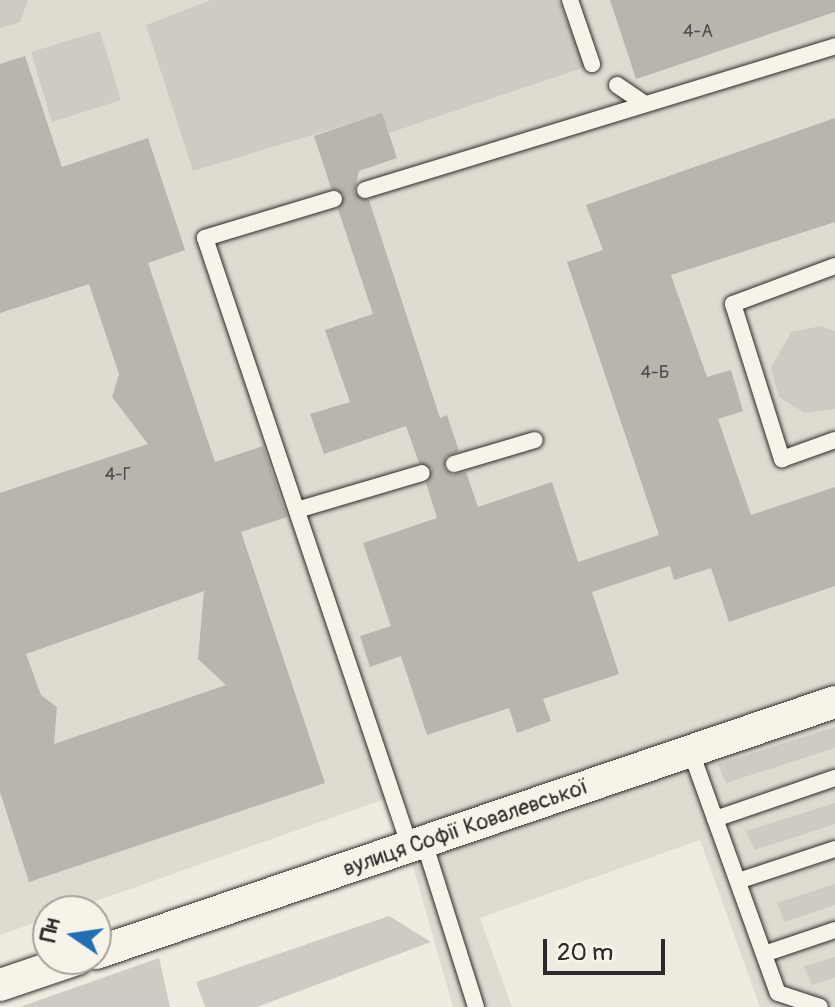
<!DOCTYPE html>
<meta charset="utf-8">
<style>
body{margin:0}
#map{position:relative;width:835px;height:1007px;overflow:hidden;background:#efebe0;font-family:Pangolin,sans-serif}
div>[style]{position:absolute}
.built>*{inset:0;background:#dedbd1}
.green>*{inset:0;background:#cfcbc2}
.building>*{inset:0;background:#b8b5ae}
.roads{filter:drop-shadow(0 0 2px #2b2b2b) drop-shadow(0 0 2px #2b2b2b)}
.lane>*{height:16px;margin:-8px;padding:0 8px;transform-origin:8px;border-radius:8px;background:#f7f3e8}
.street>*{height:32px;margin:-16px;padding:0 16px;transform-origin:16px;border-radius:16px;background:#f7f3e8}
span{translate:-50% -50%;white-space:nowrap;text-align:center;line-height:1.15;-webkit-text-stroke:7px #f7f3e8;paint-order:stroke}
.number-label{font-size:18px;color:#4e4e4c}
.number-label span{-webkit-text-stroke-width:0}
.street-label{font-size:22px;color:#2b2b2b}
.north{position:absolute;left:32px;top:895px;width:80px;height:80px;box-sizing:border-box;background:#f7f3e8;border:2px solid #a5a39c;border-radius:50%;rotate:283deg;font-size:22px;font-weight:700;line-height:32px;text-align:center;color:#2b2b2b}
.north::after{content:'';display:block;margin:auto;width:28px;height:36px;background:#1f6fb2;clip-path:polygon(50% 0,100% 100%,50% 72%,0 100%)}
.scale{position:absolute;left:543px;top:939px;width:122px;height:36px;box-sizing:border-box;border:4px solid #2b2b2b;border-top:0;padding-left:10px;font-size:24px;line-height:28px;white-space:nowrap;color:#2b2b2b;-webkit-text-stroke:6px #f7f3e8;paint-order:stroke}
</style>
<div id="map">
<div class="built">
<div style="clip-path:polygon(0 0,835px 0,835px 1007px,760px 1007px,700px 840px,480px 918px,512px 1007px,453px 1007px,393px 796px,68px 911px,48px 911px,48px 918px,0 935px)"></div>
</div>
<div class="green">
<div style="clip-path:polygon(0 0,28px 0,20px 22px,0 28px)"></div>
<div style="clip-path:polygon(211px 0,558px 0,585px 67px,389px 133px,382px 114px,193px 171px,146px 25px)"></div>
<div style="clip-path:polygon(100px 31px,121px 100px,52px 122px,31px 52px)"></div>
<div style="clip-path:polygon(821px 326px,835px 331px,835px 409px,805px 413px,779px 397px,771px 368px,791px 332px)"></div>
<div style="clip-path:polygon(835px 727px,835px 748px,726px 783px,718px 764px)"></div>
<div style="clip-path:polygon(835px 803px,835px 824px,755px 850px,746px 831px)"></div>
<div style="clip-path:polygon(835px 884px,835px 905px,785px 922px,777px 903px)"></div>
<div style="clip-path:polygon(389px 916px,431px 942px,257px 1007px,205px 1007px,196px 982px)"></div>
<div style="clip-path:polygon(835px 957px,835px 978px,812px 985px,804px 966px)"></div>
<div style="clip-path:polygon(159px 958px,170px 1007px,20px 1007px)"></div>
</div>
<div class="building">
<div style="clip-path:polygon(610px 0,835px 0,835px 12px,636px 79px)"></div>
<div style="clip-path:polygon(evenodd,25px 56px,62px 167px,148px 138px,185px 250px,148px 263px,215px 462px,263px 446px,287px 517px,241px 532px,325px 783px,29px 882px,0 792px,0 493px,148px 444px,112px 397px,119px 374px,89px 284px,0 313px,0 64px,25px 56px,204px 591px,198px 659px,226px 685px,54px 744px,57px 707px,41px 695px,26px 654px,204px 591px)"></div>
<div style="clip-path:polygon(382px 113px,397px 158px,359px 171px,354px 192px,369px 200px,440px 418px,447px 415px,459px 451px,446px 457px,444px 468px,452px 475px,466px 472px,478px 507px,552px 482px,578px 562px,659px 535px,567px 262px,603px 250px,586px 205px,835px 118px,835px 222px,671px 275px,707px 377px,731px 370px,743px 411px,718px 419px,751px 515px,835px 487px,835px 586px,729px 622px,711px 568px,674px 580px,670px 566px,592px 592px,619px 674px,543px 699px,551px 721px,517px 733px,509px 708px,427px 735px,401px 656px,370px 667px,360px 636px,391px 626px,363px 543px,437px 518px,426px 483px,432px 469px,419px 463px,406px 426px,324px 454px,310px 414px,350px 402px,325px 330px,373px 314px,338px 209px,344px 195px,331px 188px,314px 136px)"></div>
</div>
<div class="roads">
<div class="lane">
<div style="left:570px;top:0;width:68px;rotate:71deg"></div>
<div style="left:617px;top:85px;width:34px;rotate:34deg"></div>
<div style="left:365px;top:190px;width:492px;rotate:-17deg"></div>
<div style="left:334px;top:199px;width:135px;rotate:163.2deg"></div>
<div style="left:205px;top:238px;width:643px;rotate:71.4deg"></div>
<div style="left:835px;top:266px;width:109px;rotate:159.6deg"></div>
<div style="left:733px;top:304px;width:163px;rotate:72.5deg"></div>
<div style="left:782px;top:459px;width:56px;rotate:-19.7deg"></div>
<div style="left:454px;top:464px;width:84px;rotate:-16.5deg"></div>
<div style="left:297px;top:510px;width:130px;rotate:-16.5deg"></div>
<div style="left:691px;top:752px;width:256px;rotate:70.2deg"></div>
<div style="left:778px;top:993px;width:44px;rotate:18.4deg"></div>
<div style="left:715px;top:819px;width:127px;rotate:-18.9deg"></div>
<div style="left:424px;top:842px;width:173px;rotate:72.5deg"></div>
<div style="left:738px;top:881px;width:102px;rotate:-18.3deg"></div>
<div style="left:764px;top:954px;width:75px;rotate:-18.7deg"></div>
</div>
<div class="street">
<div style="left:96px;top:953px;width:780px;rotate:-18.76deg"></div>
<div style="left:0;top:985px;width:81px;rotate:-18.7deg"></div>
</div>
</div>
<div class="number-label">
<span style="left:698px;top:32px">4-А</span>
<span style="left:655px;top:373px">4-Б</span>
<span style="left:118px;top:475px">4-Г</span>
</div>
<div class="street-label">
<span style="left:466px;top:828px;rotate:-19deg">вулиця Софії Ковалевської</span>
</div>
<div class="north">Пн</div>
<div class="scale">20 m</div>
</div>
